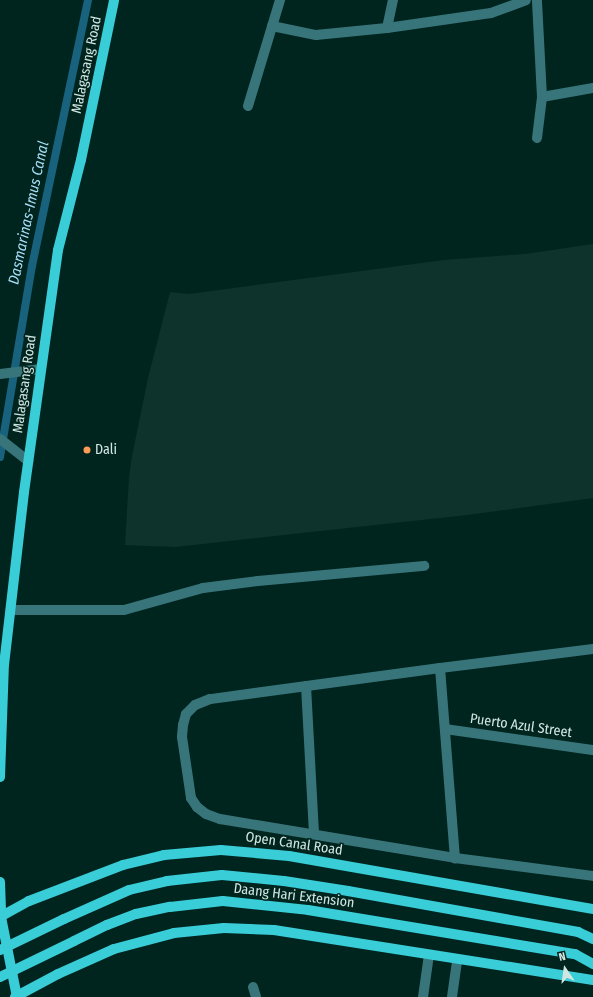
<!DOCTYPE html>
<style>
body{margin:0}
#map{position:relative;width:593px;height:997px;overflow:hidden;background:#00251f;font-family:"Fira Sans Condensed",sans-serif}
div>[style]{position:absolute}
.built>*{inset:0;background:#0d332c}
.stream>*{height:8px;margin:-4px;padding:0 4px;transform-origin:4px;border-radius:4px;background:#18627d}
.minor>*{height:10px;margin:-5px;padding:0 5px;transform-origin:5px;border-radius:5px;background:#38757a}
.major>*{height:10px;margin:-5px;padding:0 5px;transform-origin:5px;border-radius:5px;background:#39cdd8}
.major-bridge>*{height:10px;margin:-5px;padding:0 5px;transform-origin:5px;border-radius:5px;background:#39cdd8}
.dots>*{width:11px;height:11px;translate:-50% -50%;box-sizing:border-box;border:2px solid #00251f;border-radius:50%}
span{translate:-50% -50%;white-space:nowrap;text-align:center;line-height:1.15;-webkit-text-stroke:3px #00251f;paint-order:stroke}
.street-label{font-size:14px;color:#d2e6e1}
.poi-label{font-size:14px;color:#d2e6e1}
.left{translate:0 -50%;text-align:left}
.water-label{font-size:15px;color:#a7dff8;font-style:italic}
.north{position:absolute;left:545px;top:949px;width:40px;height:40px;-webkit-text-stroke:3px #00251f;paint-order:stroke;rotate:347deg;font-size:11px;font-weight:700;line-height:16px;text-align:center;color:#d2e6e1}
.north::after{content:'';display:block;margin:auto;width:14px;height:18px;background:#d2e6e1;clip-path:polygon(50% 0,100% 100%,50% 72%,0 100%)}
</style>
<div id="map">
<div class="built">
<div style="clip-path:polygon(593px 244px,593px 498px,467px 515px,175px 547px,125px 545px,129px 478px,132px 456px,148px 378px,170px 292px,189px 294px,444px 260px,525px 254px)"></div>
</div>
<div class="stream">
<div style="left:0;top:457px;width:194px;rotate:-80.5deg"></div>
<div style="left:32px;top:266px;width:272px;rotate:-78.1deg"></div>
</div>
<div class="minor">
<div style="left:272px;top:26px;width:45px;rotate:11.6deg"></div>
<div style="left:316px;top:35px;width:71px;rotate:-5.6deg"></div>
<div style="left:387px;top:28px;width:105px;rotate:-8.2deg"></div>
<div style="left:491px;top:13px;width:37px;rotate:-20deg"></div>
<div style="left:387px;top:28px;width:29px;rotate:-78deg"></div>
<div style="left:542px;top:97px;width:52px;rotate:-10deg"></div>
<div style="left:248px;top:106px;width:111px;rotate:-73.2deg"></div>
<div style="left:537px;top:138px;width:41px;rotate:-83deg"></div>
<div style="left:542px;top:97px;width:97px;rotate:-93deg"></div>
<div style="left:0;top:374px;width:41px;rotate:-7deg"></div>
<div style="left:0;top:439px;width:36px;rotate:38deg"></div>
<div style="left:11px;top:610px;width:113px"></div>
<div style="left:124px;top:610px;width:82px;rotate:-15.6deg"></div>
<div style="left:203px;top:588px;width:55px;rotate:-7.3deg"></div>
<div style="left:258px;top:581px;width:167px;rotate:-5.2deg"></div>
<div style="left:593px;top:649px;width:154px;rotate:172.9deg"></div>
<div style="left:440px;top:668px;width:232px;rotate:172.3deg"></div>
<div style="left:210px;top:699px;width:16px;rotate:158deg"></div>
<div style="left:195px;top:705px;width:13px;rotate:135deg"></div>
<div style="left:186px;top:714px;width:11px;rotate:105deg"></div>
<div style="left:183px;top:725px;width:12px;rotate:95deg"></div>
<div style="left:182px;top:737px;width:62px;rotate:81.6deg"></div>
<div style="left:191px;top:798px;width:11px;rotate:56deg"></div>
<div style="left:197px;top:807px;width:11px;rotate:38deg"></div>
<div style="left:206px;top:814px;width:15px;rotate:20deg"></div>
<div style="left:220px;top:819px;width:238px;rotate:9.4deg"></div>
<div style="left:455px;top:858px;width:139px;rotate:7.4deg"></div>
<div style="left:440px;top:668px;width:191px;rotate:85.5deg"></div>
<div style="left:306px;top:686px;width:148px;rotate:86.9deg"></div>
<div style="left:445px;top:729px;width:149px;rotate:8.1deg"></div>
<div style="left:253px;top:987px;width:10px;rotate:73deg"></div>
<div style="left:423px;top:997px;width:42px;rotate:-81.9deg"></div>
<div style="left:452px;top:997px;width:37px;rotate:-82deg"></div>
</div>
<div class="major">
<div style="left:0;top:777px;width:112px;rotate:-88deg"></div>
<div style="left:4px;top:665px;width:174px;rotate:-83.4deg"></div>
<div style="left:24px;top:492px;width:244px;rotate:-82deg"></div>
<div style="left:58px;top:250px;width:93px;rotate:-75.7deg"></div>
<div style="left:81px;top:160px;width:163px;rotate:-78.3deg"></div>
<div style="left:0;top:882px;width:35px;rotate:88deg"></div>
<div style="left:1px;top:917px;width:82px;rotate:78.7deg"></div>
<div style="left:0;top:917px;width:33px;rotate:-29deg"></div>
<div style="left:29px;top:901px;width:101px;rotate:-21deg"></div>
<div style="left:123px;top:865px;width:42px;rotate:-13.7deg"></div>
<div style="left:164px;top:855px;width:57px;rotate:-5deg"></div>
<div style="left:221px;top:850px;width:68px;rotate:5deg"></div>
<div style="left:289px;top:856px;width:309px;rotate:9.9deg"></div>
<div style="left:64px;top:919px;width:71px;rotate:-24deg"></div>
<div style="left:129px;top:890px;width:39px;rotate:-13deg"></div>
<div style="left:167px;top:881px;width:55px;rotate:-6.2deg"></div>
<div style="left:222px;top:875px;width:62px;rotate:5.5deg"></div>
<div style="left:284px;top:881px;width:65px;rotate:8.9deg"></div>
<div style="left:348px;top:891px;width:234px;rotate:10.1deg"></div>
<div style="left:578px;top:932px;width:17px;rotate:25deg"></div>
<div style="left:74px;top:941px;width:37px;rotate:-26deg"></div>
<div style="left:107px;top:925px;width:31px;rotate:-21deg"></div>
<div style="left:136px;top:914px;width:35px;rotate:-12deg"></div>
<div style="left:170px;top:907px;width:53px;rotate:-6.5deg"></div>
<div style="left:223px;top:901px;width:85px;rotate:6deg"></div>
<div style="left:308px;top:910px;width:271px;rotate:9.4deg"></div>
<div style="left:575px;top:954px;width:21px;rotate:29deg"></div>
<div style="left:15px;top:997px;width:49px;rotate:-28.1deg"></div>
<div style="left:58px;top:974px;width:61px;rotate:-24.1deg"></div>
<div style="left:114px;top:949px;width:62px;rotate:-14.9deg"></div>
<div style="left:174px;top:933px;width:50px;rotate:-5.7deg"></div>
<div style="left:224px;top:928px;width:50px;rotate:2.3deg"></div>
<div style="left:274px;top:930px;width:323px;rotate:8.9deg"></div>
</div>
<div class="major-bridge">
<div style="left:0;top:950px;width:71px;rotate:-25.8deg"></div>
<div style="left:0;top:977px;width:82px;rotate:-25.9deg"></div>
</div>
<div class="dots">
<div style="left:87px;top:450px;background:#fe9c57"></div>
</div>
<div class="street-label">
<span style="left:87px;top:65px;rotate:-78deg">Malagasang Road</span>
<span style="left:25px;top:384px;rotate:-82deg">Malagasang Road</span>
<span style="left:521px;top:726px;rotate:8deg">Puerto Azul Street</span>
<span style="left:294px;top:844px;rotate:8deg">Open Canal Road</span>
<span style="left:294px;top:896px;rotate:7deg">Daang Hari Extension</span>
</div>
<div class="poi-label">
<span class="left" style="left:95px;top:450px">Dali</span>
</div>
<div class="water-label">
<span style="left:29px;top:213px;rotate:-78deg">Dasmarinas-Imus Canal</span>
</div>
<div class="north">N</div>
</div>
